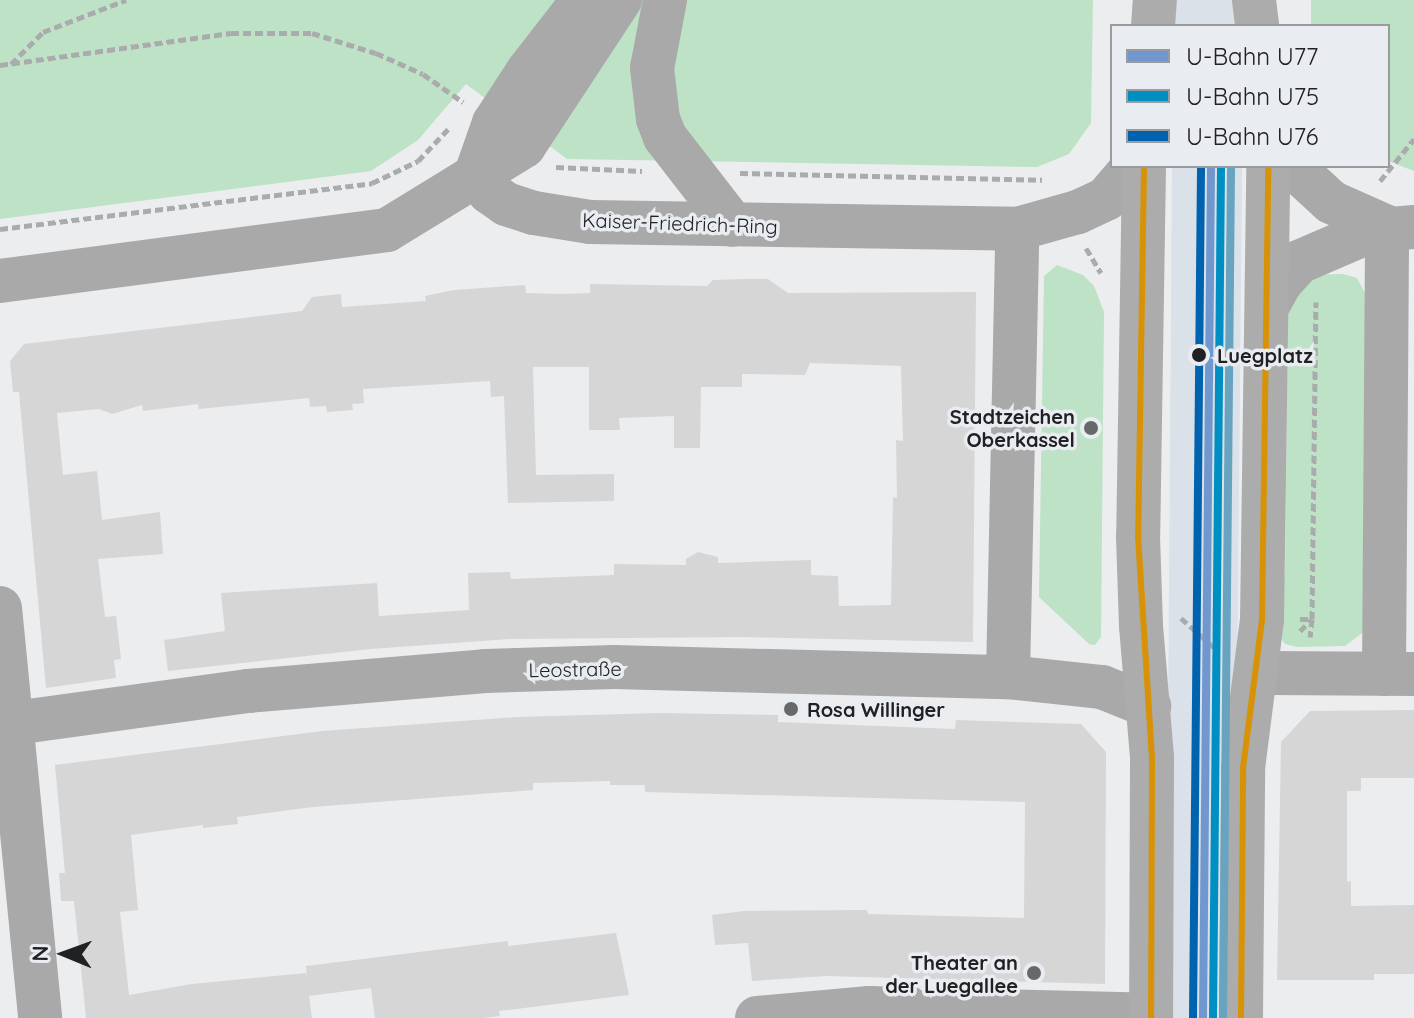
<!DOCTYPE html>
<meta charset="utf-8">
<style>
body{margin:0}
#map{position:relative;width:1414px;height:1018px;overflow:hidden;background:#ebedef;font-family:Quicksand,sans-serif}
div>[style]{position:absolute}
.built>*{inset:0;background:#dbe1e8}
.green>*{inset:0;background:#bde2c6}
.building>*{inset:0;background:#d6d6d7}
.path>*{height:5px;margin-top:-2.5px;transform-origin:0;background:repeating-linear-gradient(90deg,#aaabac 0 8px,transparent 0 12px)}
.minor>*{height:44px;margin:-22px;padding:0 22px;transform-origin:22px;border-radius:22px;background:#aaa9a9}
.major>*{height:44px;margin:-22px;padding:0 22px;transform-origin:22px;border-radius:22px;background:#acacad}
.bus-1>*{height:6px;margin:-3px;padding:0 3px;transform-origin:3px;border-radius:3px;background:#d79205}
.metro-1>*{height:8px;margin:-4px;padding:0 4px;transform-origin:4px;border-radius:4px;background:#7197cf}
.metro-2>*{height:8px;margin:-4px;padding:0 4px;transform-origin:4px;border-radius:4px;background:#008fc2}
.metro-3>*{height:8px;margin:-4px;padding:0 4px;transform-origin:4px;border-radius:4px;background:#0063af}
.metro-4>*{height:8px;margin:-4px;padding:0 4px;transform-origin:4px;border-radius:4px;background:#68a3bf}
.dots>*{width:22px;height:22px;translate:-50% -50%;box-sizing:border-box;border:4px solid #e9ecf1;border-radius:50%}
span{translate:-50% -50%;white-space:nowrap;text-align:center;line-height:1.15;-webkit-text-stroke:7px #e9ecf1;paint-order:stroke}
.street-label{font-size:20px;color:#202123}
.stop-label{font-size:20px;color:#202123;font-weight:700}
.left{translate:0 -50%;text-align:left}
.poi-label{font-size:20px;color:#202123;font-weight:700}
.right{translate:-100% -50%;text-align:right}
.legend{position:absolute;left:1110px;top:24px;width:280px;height:144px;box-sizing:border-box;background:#e9ecf1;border:2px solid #999b9f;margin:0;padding:10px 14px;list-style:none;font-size:24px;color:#202123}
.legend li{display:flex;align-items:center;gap:16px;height:40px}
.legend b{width:40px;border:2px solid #999b9f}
.north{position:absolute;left:24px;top:914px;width:80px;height:80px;-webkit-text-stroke:6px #e9ecf1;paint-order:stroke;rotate:271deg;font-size:22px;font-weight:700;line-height:32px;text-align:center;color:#202123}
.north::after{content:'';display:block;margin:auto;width:28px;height:36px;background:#202123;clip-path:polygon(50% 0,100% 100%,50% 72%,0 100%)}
</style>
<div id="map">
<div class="built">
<div style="clip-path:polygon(1176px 0,1241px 0,1243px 26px,1174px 26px)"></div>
<div style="clip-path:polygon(1172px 166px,1242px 166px,1234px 1018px,1166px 1018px)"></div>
</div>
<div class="green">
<div style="clip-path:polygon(0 0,1093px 0,1091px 123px,1069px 154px,1037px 167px,567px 159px,466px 84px,418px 140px,371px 171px,0 219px)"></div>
<div style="clip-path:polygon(1311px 0,1414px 0,1414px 171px,1388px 161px,1388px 26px,1311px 26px)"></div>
<div style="clip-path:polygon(1057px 265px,1083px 275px,1094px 286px,1104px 312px,1101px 637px,1095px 645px,1089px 644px,1039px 597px,1044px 276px)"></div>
<div style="clip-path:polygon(1343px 274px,1357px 278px,1368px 299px,1366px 621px,1362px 633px,1345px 646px,1297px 647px,1285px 644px,1277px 633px,1277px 582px,1285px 574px,1288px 314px,1301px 275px)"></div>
</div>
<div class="building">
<div style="clip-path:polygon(743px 279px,768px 279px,788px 293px,976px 292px,973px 642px,741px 637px,511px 639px,371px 649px,168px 671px,164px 640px,225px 631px,221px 593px,377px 583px,379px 616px,469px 610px,468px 573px,510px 572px,511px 579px,614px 575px,614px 564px,686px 565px,686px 559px,698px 552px,718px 557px,718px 563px,811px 560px,811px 575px,838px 576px,839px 606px,891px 605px,893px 497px,897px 498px,896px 440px,903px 441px,901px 366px,810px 363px,805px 375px,742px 374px,742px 387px,701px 387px,700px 448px,674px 448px,674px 416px,619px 418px,620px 430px,589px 430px,589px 367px,533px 367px,536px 475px,614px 474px,614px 501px,508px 503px,504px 396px,491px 397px,490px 381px,363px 389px,364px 403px,352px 404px,353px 410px,327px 412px,326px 406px,310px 407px,309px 398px,199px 409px,198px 404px,143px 411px,142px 405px,112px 414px,99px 409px,57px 413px,63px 475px,97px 471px,102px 520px,160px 512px,163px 554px,98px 559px,105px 617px,116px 616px,121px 659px,114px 660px,116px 678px,46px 688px,19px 392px,13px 392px,10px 361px,24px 344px,302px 311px,312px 297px,341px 294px,342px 307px,426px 301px,425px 296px,454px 290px,525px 285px,526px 293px,560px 294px,590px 293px,590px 284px,707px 286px,713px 280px)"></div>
<div style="clip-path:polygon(1414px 710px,1414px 778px,1361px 778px,1361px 791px,1347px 791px,1347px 882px,1351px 881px,1351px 906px,1414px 905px,1414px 974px,1374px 974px,1374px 980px,1277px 980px,1281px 742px,1310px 711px)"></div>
<div style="clip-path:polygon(660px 713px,778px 715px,778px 722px,955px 729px,956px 720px,1081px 724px,1106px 752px,1105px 984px,826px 976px,752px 981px,748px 943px,715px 945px,712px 915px,744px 911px,867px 910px,868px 914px,1024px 918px,1025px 802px,645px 792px,645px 785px,610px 785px,610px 781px,533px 783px,533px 790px,313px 807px,237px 817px,238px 824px,203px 828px,203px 825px,131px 835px,138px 910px,120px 912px,129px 995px,192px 984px,306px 973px,307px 980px,306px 966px,508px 941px,508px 946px,616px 933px,629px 995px,499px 1011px,500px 1016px,483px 1018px,375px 1018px,371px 988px,309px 996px,312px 1018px,86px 1018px,74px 901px,61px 901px,59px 873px,65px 873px,55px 765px,322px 731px,517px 717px)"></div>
</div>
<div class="path">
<div style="left:11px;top:64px;width:45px;rotate:-45deg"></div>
<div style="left:43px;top:32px;width:89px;rotate:-21.1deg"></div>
<div style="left:0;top:65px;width:233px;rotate:-7.9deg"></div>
<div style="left:231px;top:33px;width:81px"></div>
<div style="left:312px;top:33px;width:67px;rotate:17.4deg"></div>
<div style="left:376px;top:53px;width:51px;rotate:24.1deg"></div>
<div style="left:423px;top:74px;width:49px;rotate:35deg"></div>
<div style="left:556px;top:167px;width:86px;rotate:2.7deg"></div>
<div style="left:740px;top:173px;width:302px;rotate:1.3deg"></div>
<div style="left:1380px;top:181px;width:54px;rotate:-51deg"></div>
<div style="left:0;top:229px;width:375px;rotate:-7deg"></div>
<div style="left:372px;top:183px;width:51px;rotate:-25.6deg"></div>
<div style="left:418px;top:161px;width:44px;rotate:-46.8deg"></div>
<div style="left:1086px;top:248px;width:29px;rotate:59deg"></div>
<div style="left:1181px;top:618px;width:50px;rotate:41.7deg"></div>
<div style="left:1300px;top:619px;width:12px"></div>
<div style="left:1312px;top:619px;width:18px;rotate:96deg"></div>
<div style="left:1300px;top:631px;width:17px;rotate:-45deg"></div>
<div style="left:1312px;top:619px;width:317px;rotate:-89.3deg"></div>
</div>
<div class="minor">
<div style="left:665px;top:0;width:69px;rotate:100.8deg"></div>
<div style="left:652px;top:68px;width:51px;rotate:83.3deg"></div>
<div style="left:658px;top:119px;width:19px;rotate:69deg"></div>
<div style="left:665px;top:137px;width:111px;rotate:52.3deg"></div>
<div style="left:1292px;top:166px;width:53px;rotate:42.7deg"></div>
<div style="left:1331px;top:202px;width:61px;rotate:24.1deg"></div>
<div style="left:476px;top:174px;width:22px;rotate:54deg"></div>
<div style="left:489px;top:192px;width:21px;rotate:35deg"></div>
<div style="left:506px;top:204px;width:29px;rotate:18deg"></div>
<div style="left:534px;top:213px;width:57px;rotate:9.1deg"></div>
<div style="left:590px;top:222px;width:427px;rotate:0.9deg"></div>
<div style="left:1017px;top:229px;width:63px;rotate:-15.6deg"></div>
<div style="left:1078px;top:212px;width:31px;rotate:-25deg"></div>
<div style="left:1106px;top:199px;width:43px;rotate:-49.7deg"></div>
<div style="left:476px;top:174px;width:54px;rotate:-70.6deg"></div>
<div style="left:494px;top:123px;width:62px;rotate:-56.8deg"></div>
<div style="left:528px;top:71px;width:90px;rotate:-52.2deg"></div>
<div style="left:0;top:281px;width:390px;rotate:-7.5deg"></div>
<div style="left:387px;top:230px;width:161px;rotate:-31.5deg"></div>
<div style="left:524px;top:146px;width:175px;rotate:-56.7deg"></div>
<div style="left:1268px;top:305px;width:26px;rotate:-61deg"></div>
<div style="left:1281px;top:282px;width:27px;rotate:-48deg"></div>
<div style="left:1299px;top:262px;width:78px;rotate:-23.3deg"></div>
<div style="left:1371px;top:231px;width:43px;rotate:-5.3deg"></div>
<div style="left:0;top:608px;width:412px;rotate:84.4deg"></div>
<div style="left:1257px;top:673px;width:157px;rotate:0.4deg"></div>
<div style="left:1384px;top:674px;width:447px;rotate:-89.6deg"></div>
<div style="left:1008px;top:677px;width:448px;rotate:-88.8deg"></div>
<div style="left:0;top:725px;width:250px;rotate:-7.8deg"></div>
<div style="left:248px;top:691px;width:238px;rotate:-4.8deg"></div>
<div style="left:485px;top:671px;width:129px;rotate:-1.8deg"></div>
<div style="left:614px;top:667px;width:394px;rotate:1.5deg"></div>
<div style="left:1008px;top:677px;width:95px;rotate:6.1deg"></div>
<div style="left:1102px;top:687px;width:51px;rotate:22deg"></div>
<div style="left:757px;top:1018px;width:113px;rotate:-5.1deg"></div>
<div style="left:870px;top:1008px;width:281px;rotate:1.4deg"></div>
</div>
<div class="major">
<div style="left:1254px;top:0;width:26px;rotate:83deg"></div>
<div style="left:1153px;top:26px;width:26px;rotate:-86deg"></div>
<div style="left:1144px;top:166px;width:370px;rotate:90.9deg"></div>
<div style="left:1138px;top:536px;width:90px;rotate:88.1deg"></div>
<div style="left:1141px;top:626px;width:132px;rotate:85.2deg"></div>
<div style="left:1152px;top:758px;width:260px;rotate:90.2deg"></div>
<div style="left:1241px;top:1018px;width:250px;rotate:-89.5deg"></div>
<div style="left:1243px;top:768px;width:149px;rotate:-82.7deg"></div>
<div style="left:1262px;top:620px;width:454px;rotate:-89.2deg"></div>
</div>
<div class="bus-1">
<div style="left:1144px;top:166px;width:370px;rotate:90.9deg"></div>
<div style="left:1138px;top:536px;width:222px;rotate:86.4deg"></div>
<div style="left:1152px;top:758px;width:260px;rotate:90.2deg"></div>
<div style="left:1241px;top:1018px;width:250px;rotate:-89.5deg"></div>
<div style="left:1243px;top:768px;width:149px;rotate:-82.7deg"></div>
<div style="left:1262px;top:620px;width:454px;rotate:-89.2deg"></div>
</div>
<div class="metro-1">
<div style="left:1203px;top:1018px;width:852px;rotate:-89.46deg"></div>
</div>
<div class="metro-2">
<div style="left:1213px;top:1018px;width:852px;rotate:-89.46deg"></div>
</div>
<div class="metro-3">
<div style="left:1193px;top:1018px;width:852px;rotate:-89.46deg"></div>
</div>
<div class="metro-4">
<div style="left:1223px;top:1018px;width:852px;rotate:-89.46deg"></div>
</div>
<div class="dots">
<div style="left:1199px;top:355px;background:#202123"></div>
<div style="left:1091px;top:428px;background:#67686a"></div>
<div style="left:791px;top:709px;background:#67686a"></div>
<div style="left:1034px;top:973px;background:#67686a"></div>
</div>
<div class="street-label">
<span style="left:680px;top:223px;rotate:2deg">Kaiser-Friedrich-Ring</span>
<span style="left:575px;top:669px;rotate:-1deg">Leostraße</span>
</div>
<div class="stop-label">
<span class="left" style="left:1217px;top:355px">Luegplatz</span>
</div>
<div class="poi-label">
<span class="right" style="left:1075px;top:428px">Stadtzeichen<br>Oberkassel</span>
<span class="left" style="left:807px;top:709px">Rosa Willinger</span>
<span class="right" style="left:1018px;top:974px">Theater an<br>der Luegallee</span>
</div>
<ul class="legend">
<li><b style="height:10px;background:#7197cf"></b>U-Bahn U77</li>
<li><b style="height:10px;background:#008fc2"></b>U-Bahn U75</li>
<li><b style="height:10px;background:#0063af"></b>U-Bahn U76</li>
</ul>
<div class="north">N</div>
</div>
